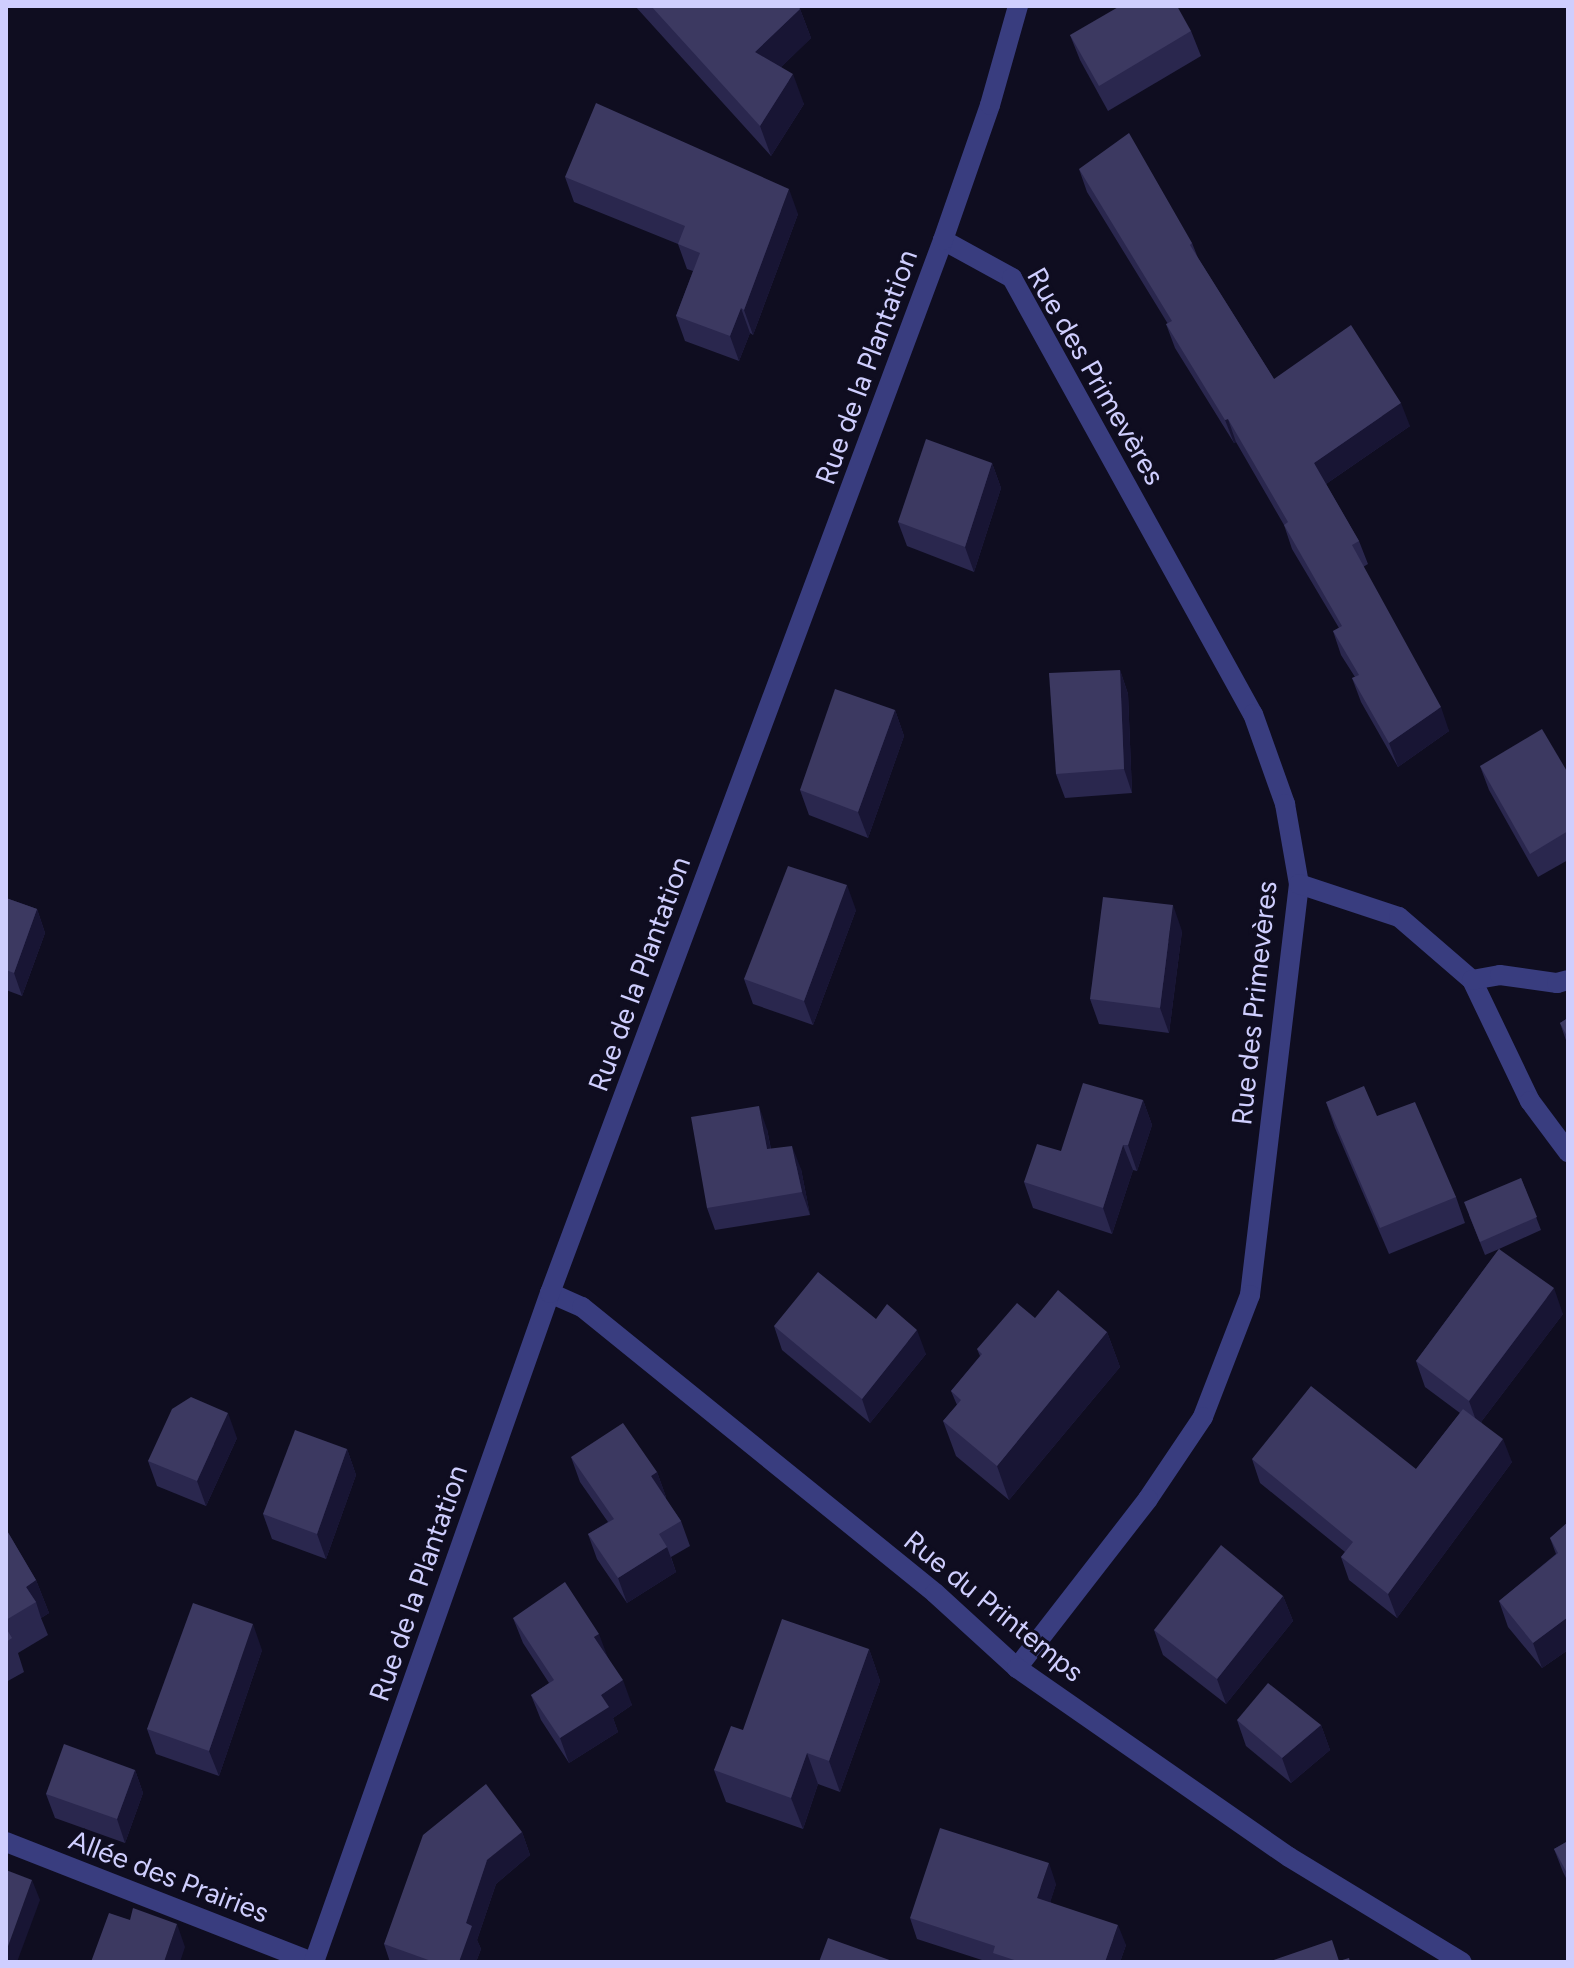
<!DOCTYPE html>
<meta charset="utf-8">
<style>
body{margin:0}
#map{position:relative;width:1574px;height:1968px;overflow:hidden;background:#0f0d20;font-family:Figtree,sans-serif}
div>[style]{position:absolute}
.minor>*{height:20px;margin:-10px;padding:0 10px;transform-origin:10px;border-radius:10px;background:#393d7f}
.wall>*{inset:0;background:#2a274e}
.shaded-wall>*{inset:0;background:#181534}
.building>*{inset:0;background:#3c3961}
span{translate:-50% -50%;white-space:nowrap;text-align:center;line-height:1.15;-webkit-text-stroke:6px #0f0d20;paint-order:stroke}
.street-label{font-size:28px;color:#cfcefe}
.frame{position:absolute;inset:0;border:8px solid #cfcefe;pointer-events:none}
</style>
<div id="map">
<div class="minor">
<div style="left:943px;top:240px;width:79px;rotate:28.8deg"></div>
<div style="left:1012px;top:278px;width:498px;rotate:61.1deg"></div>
<div style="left:1253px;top:714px;width:96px;rotate:70.4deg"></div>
<div style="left:1285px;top:804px;width:81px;rotate:80.1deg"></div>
<div style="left:1299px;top:884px;width:414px;rotate:96.8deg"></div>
<div style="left:1250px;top:1295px;width:131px;rotate:111.1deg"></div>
<div style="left:1203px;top:1417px;width:99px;rotate:123.9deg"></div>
<div style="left:1148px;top:1499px;width:214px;rotate:127.8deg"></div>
<div style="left:1299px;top:884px;width:105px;rotate:18.3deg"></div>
<div style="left:1399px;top:917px;width:96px;rotate:40.8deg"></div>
<div style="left:1472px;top:980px;width:134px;rotate:64.4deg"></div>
<div style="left:1530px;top:1101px;width:64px;rotate:53.3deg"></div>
<div style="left:1472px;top:980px;width:28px;rotate:-10deg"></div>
<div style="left:1500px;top:975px;width:58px;rotate:8deg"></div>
<div style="left:1557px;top:983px;width:11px;rotate:-15deg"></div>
<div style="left:550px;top:1293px;width:35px;rotate:24deg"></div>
<div style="left:582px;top:1307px;width:454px;rotate:39deg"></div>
<div style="left:935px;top:1593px;width:111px;rotate:42.4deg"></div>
<div style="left:1017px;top:1668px;width:331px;rotate:34.8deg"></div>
<div style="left:1289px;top:1857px;width:202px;rotate:31.3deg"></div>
<div style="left:6px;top:1842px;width:329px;rotate:21.4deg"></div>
<div style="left:314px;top:1962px;width:709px;rotate:-70.57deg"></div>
<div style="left:550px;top:1293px;width:1124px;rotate:-69.53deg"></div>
<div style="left:943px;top:240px;width:143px;rotate:-70.8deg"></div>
<div style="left:990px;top:105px;width:103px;rotate:-74.2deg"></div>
</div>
<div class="wall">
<div style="clip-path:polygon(635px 6px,798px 6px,800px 9px,811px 38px,781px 67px,804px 104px,771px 156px)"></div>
<div style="clip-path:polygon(1191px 31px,1201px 56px,1108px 111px,1080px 60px,1070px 35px)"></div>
<div style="clip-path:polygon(1079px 169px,1192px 243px,1198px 258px,1274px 379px,1410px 426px,1326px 484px,1359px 541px,1368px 564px,1363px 567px,1449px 731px,1398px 767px,1361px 702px,1352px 678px,1355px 677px,1341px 655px,1333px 631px,1339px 628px,1292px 549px,1284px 525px,1236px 442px,1234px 443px,1175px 348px,1166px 324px,1168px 324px,1087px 192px)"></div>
<div style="clip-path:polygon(565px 177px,798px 214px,753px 335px,750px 333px,739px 361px,685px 341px,676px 316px,693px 271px,687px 269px,678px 244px,574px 202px)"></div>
<div style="clip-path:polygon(992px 463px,1001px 488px,974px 572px,907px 546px,898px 522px)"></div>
<div style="clip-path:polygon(1120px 670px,1128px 694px,1132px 793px,1065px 798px,1056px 774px)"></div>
<div style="clip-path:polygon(895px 710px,904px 736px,868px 838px,809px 815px,800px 790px)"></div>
<div style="clip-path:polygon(1480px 766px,1568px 773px,1568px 860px,1538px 877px,1489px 790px)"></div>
<div style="clip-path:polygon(6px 898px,37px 909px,45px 933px,22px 996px,6px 990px)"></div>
<div style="clip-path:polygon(856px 910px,813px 1025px,753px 1004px,744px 979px)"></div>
<div style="clip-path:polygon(1182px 931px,1169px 1033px,1099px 1024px,1090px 999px)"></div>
<div style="clip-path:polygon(1568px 1018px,1568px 1046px,1560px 1023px)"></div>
<div style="clip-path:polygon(1143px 1100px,1152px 1125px,1137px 1171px,1133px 1170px,1112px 1234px,1033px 1208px,1024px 1182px,1061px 1151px)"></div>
<div style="clip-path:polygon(1326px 1102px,1377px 1116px,1456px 1197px,1465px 1223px,1389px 1254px,1335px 1128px)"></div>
<div style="clip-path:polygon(767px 1129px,771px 1149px,801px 1169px,810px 1215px,715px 1230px,707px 1208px)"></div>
<div style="clip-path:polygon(1521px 1178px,1541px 1230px,1499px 1249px,1563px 1314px,1481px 1422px,1512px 1462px,1397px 1618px,1349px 1580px,1341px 1557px,1345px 1552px,1260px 1483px,1252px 1459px,1416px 1469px,1460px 1413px,1425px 1387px,1416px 1361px,1499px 1249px,1485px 1255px,1469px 1215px)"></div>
<div style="clip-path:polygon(1035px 1318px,1107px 1332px,1120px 1367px,1009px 1500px,956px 1456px,943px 1421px,957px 1405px,951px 1391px,980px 1356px,977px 1349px)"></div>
<div style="clip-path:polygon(876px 1319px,926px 1354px,870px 1423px,782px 1350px,774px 1326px)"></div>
<div style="clip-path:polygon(237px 1438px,206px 1506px,157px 1486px,148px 1461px)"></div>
<div style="clip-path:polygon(347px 1449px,356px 1475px,326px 1559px,272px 1539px,263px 1514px)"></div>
<div style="clip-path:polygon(571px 1457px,657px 1472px,666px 1497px,665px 1498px,681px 1521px,690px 1546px,671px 1557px,676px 1572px,627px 1603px,597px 1559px,588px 1534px,608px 1522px,580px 1482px)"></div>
<div style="clip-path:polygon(1568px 1522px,1568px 1650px,1542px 1668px,1508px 1627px,1499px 1601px,1556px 1554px,1550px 1538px)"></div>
<div style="clip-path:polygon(6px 1529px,36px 1580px,49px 1613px,41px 1618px,48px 1635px,18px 1653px,24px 1672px,6px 1682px)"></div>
<div style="clip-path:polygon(1283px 1596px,1293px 1621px,1226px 1704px,1163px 1655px,1154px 1630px)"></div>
<div style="clip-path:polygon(513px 1618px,606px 1654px,632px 1705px,613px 1718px,618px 1732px,569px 1763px,541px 1720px,531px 1695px,549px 1683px,523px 1643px)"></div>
<div style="clip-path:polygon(869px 1649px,880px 1681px,840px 1792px,818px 1784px,803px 1829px,726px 1802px,714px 1770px,743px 1730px)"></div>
<div style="clip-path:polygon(262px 1650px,219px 1776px,156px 1754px,147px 1729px)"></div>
<div style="clip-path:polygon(1237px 1720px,1321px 1725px,1330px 1750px,1291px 1783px,1246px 1746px)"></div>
<div style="clip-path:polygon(135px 1770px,143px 1793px,125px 1843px,55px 1818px,46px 1794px)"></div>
<div style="clip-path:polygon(522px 1832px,530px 1855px,496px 1884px,477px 1940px,481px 1949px,476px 1962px,390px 1962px,384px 1944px)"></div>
<div style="clip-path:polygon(1568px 1841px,1568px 1882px,1563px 1872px,1554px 1849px)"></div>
<div style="clip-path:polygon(1056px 1884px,1050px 1902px,1126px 1945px,1120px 1962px,988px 1962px,917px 1939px,910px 1918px)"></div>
</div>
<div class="shaded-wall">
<div style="clip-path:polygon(800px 9px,811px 38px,766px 82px,755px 52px)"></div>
<div style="clip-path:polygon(793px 74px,804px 104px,771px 156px,760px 126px)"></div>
<div style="clip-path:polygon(789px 189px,798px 214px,753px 335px,744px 310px)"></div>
<div style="clip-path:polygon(741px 308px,750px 333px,739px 361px,730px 336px)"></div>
<div style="clip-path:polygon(1401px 403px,1410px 426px,1323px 486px,1314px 463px)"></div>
<div style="clip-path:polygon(1228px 419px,1236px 442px,1234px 443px,1225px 420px)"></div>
<div style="clip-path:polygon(992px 463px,1001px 488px,974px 572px,965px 547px)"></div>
<div style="clip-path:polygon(1120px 670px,1128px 694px,1132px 793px,1124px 769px)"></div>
<div style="clip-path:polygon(1441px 707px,1449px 731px,1398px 767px,1389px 743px)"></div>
<div style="clip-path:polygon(895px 710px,904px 736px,868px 838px,858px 812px)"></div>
<div style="clip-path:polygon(847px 885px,856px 910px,813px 1025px,804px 1001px)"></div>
<div style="clip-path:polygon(1173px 905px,1182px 931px,1169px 1033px,1160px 1008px)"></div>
<div style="clip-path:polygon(37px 909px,45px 933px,22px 996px,14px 973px)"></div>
<div style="clip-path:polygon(1143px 1100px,1152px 1125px,1137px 1171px,1128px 1145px)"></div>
<div style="clip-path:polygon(759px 1106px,767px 1129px,775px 1172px,767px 1149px)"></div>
<div style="clip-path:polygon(1123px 1145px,1133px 1170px,1112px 1234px,1103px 1208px)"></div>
<div style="clip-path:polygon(792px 1146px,801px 1169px,810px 1215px,802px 1192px)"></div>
<div style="clip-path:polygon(1554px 1288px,1563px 1314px,1478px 1426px,1469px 1401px)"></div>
<div style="clip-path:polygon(917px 1330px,926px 1354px,870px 1423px,862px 1399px)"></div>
<div style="clip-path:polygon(1107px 1332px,1120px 1367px,1009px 1500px,997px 1466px)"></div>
<div style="clip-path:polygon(228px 1413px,237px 1438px,206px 1506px,197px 1481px)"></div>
<div style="clip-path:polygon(1503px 1439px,1512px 1462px,1397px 1618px,1388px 1594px)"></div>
<div style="clip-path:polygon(347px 1449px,356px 1475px,326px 1559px,317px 1534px)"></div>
<div style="clip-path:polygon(657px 1472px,666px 1497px,660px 1501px,651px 1476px)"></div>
<div style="clip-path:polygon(667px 1547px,676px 1572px,627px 1603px,618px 1578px)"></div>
<div style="clip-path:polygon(36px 1580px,49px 1613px,41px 1618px,36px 1602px,26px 1587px)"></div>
<div style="clip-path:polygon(1283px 1596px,1293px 1621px,1226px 1704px,1217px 1679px)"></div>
<div style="clip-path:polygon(1568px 1617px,1568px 1650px,1542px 1668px,1533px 1643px)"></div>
<div style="clip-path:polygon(253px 1624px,262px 1650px,219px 1776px,209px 1751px)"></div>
<div style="clip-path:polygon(599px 1634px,608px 1658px,594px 1637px)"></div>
<div style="clip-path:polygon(869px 1649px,880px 1681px,840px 1792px,829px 1761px)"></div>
<div style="clip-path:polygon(623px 1680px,632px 1705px,613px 1718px,618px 1732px,569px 1763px,560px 1738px,601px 1695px)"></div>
<div style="clip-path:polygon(1321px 1725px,1330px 1750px,1291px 1783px,1282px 1758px)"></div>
<div style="clip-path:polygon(807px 1753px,818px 1784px,803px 1829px,791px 1798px)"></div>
<div style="clip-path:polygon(135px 1770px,143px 1793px,125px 1843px,117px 1819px)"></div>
<div style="clip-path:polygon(522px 1832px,530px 1855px,496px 1884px,477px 1940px,481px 1949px,476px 1962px,459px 1962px,466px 1923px,487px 1860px)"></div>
<div style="clip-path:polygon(1049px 1863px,1056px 1884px,1045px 1919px,1037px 1898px)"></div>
<div style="clip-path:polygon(32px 1880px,40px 1900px,17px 1962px,6px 1962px,6px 1952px)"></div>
<div style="clip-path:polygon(177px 1924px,185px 1947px,180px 1962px,164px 1962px)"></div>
<div style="clip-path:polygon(1118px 1925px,1126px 1945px,1120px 1962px,1105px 1962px)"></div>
</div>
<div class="building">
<div style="clip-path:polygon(651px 6px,798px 6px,800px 9px,755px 52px,793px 74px,760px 126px)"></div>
<div style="clip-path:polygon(1120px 6px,1177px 6px,1191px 31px,1099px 86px,1070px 35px)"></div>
<div style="clip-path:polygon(596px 103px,789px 189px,744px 310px,741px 308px,730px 336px,676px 316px,700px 253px,678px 244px,685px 226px,565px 177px)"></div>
<div style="clip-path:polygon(1129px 133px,1192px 243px,1190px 245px,1274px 379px,1351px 325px,1401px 403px,1314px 463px,1359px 541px,1352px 545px,1441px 707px,1389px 743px,1352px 678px,1359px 675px,1333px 631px,1342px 626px,1284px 525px,1288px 522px,1228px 419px,1225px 420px,1166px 324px,1172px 321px,1079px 169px)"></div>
<div style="clip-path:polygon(926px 439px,992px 463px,965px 547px,898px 522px)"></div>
<div style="clip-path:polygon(1120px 670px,1124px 769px,1056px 774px,1049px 673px)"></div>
<div style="clip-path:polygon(835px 689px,895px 710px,858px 812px,800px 790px)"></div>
<div style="clip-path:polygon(1542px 729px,1568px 773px,1568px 831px,1530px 854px,1480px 766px)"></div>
<div style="clip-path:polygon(788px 866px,847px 885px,804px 1001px,744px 979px)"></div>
<div style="clip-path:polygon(1103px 897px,1173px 905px,1160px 1008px,1090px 999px)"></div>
<div style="clip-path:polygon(6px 898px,37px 909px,14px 973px,6px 970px)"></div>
<div style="clip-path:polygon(1568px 1018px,1568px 1038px,1560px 1023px)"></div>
<div style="clip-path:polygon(1083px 1083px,1143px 1100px,1128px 1145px,1123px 1145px,1103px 1208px,1024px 1182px,1037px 1144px,1061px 1151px)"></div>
<div style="clip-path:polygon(1364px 1086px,1377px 1116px,1415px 1102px,1456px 1197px,1380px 1228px,1326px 1102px)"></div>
<div style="clip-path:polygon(759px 1106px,767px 1149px,792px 1146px,802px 1192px,707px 1208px,691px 1117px)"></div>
<div style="clip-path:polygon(1521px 1178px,1537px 1217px,1480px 1242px,1464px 1202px)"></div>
<div style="clip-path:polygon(1499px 1249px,1554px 1288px,1469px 1401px,1416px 1361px)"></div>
<div style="clip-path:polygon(818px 1272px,876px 1319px,887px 1304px,917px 1330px,862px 1399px,774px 1326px)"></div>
<div style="clip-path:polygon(1058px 1290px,1107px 1332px,997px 1466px,943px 1421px,961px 1400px,951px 1391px,982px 1354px,977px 1349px,1017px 1303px,1035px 1318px)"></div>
<div style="clip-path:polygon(1311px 1386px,1416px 1469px,1463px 1409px,1503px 1439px,1388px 1594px,1341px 1557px,1353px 1542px,1252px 1459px)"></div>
<div style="clip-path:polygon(191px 1397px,228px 1413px,197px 1481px,148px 1461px,172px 1409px)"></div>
<div style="clip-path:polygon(623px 1423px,657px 1472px,651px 1476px,681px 1521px,659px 1534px,667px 1547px,618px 1578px,588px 1534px,614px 1519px,571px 1457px)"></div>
<div style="clip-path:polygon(295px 1430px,347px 1449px,317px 1534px,263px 1514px)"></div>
<div style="clip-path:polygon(1568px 1522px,1568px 1617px,1533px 1643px,1499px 1601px,1558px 1553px,1550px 1538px)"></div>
<div style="clip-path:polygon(6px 1529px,36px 1580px,26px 1587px,36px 1602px,6px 1620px)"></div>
<div style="clip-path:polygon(1221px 1545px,1283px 1596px,1217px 1679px,1154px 1630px)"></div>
<div style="clip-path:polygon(565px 1582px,599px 1634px,594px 1637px,623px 1680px,601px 1695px,609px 1707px,560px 1738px,531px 1695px,554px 1680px,513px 1618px)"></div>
<div style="clip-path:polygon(193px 1603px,253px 1624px,209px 1751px,147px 1729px)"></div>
<div style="clip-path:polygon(782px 1619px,869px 1649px,829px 1761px,807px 1753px,791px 1798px,714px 1770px,731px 1726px,743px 1730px)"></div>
<div style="clip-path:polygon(6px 1628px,12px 1638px,6px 1642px)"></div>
<div style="clip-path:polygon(1268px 1683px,1321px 1725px,1282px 1758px,1237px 1720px)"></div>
<div style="clip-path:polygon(64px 1744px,135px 1770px,117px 1819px,46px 1794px)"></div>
<div style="clip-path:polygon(486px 1784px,522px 1832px,487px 1860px,466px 1923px,472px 1926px,459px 1962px,434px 1962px,384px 1944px,423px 1835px)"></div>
<div style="clip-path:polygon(940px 1828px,1049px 1863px,1037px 1898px,1118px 1925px,1105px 1962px,1020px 1962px,993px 1953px,995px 1946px,910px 1918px)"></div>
<div style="clip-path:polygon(1568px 1841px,1568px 1875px,1554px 1849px)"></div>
<div style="clip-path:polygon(6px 1870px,32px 1880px,6px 1952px)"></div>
<div style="clip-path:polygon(133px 1908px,177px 1924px,164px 1962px,91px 1962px,109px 1913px,130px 1920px)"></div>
<div style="clip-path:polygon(828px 1938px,895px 1962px,819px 1962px)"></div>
<div style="clip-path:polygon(1332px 1940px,1339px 1961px,1349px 1958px,1350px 1962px,1268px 1962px)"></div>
</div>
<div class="street-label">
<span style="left:866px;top:367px;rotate:-70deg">Rue de la Plantation</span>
<span style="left:1096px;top:376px;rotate:60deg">Rue des Primevères</span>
<span style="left:639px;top:974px;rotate:-70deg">Rue de la Plantation</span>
<span style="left:1254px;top:1003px;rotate:-84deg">Rue des Primevères</span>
<span style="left:418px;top:1583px;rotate:-71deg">Rue de la Plantation</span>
<span style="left:994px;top:1606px;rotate:39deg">Rue du Printemps</span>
<span style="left:169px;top:1876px;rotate:21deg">Allée des Prairies</span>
</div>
<div class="frame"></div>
</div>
